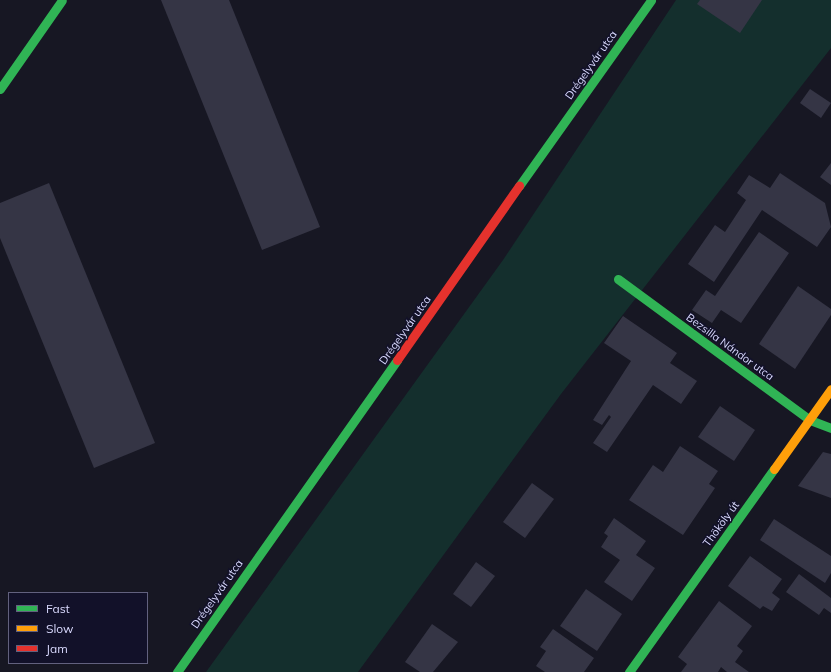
<!DOCTYPE html>
<meta charset="utf-8">
<style>
body{margin:0}
#map{position:relative;width:831px;height:672px;overflow:hidden;background:#171723;font-family:Mulish,sans-serif}
div>[style]{position:absolute}
.green>*{inset:0;background:#142f2d}
.building>*{inset:0;background:#353545}
.fast>*{height:9px;margin:-4.5px;padding:0 4.5px;transform-origin:4.5px;border-radius:4.5px;background:#30b455}
.slow>*{height:9px;margin:-4.5px;padding:0 4.5px;transform-origin:4.5px;border-radius:4.5px;background:#ff9f0a}
.jam>*{height:9px;margin:-4.5px;padding:0 4.5px;transform-origin:4.5px;border-radius:4.5px;background:#e5322d}
span{translate:-50% -50%;white-space:nowrap;text-align:center;line-height:1.15;-webkit-text-stroke:3px #121129;paint-order:stroke}
.street-label{font-size:11px;color:#dadafe}
.legend{position:absolute;left:8px;top:592px;width:140px;height:72px;box-sizing:border-box;background:#121129;border:1px solid #62617e;margin:0;padding:5px 7px;list-style:none;font-size:12px;color:#dadafe}
.legend li{display:flex;align-items:center;gap:8px;height:20px}
.legend b{width:20px;border:1px solid #62617e}
</style>
<div id="map">
<div class="green">
<div style="clip-path:polygon(676px 0,831px 0,831px 48px,561px 394px,358px 672px,206px 672px,503px 260px)"></div>
</div>
<div class="building">
<div style="clip-path:polygon(161px 0,229px 0,320px 227px,262px 250px)"></div>
<div style="clip-path:polygon(700px 0,762px 0,740px 33px,697px 4px)"></div>
<div style="clip-path:polygon(810px 89px,831px 103px,821px 118px,800px 103px)"></div>
<div style="clip-path:polygon(831px 163px,831px 185px,820px 177px)"></div>
<div style="clip-path:polygon(780px 173px,825px 203px,831px 227px,817px 247px,762px 210px,714px 282px,688px 264px,715px 225px,725px 232px,746px 200px,737px 193px,749px 175px,770px 188px)"></div>
<div style="clip-path:polygon(49px 183px,155px 443px,94px 468px,0 238px,0 203px)"></div>
<div style="clip-path:polygon(759px 232px,789px 253px,741px 323px,721px 310px,712px 323px,692px 310px,706px 290px,715px 296px)"></div>
<div style="clip-path:polygon(798px 286px,831px 309px,831px 315px,795px 369px,759px 344px)"></div>
<div style="clip-path:polygon(623px 316px,677px 353px,670px 363px,697px 381px,681px 404px,653px 385px,607px 452px,593px 443px,611px 417px,609px 415px,602px 425px,593px 420px,631px 361px,604px 343px)"></div>
<div style="clip-path:polygon(720px 406px,755px 430px,734px 461px,698px 437px)"></div>
<div style="clip-path:polygon(680px 446px,718px 471px,709px 484px,715px 488px,683px 535px,629px 500px,653px 465px,663px 472px)"></div>
<div style="clip-path:polygon(823px 452px,831px 454px,831px 498px,798px 486px)"></div>
<div style="clip-path:polygon(532px 483px,554px 499px,525px 538px,503px 522px)"></div>
<div style="clip-path:polygon(614px 518px,646px 541px,636px 555px,655px 568px,632px 601px,604px 582px,620px 560px,601px 547px,608px 536px,604px 533px)"></div>
<div style="clip-path:polygon(774px 519px,831px 556px,831px 573px,825px 583px,760px 540px)"></div>
<div style="clip-path:polygon(750px 556px,782px 579px,772px 593px,780px 599px,772px 611px,763px 606px,760px 609px,728px 586px)"></div>
<div style="clip-path:polygon(476px 562px,495px 576px,471px 607px,453px 594px)"></div>
<div style="clip-path:polygon(799px 574px,831px 598px,831px 613px,824px 608px,819px 615px,786px 592px)"></div>
<div style="clip-path:polygon(586px 589px,622px 614px,597px 651px,560px 626px)"></div>
<div style="clip-path:polygon(719px 601px,752px 626px,737px 646px,743px 651px,735px 662px,749px 672px,727px 672px,721px 667px,718px 672px,681px 672px,687px 664px,678px 657px)"></div>
<div style="clip-path:polygon(432px 624px,458px 642px,433px 672px,420px 672px,405px 662px)"></div>
<div style="clip-path:polygon(553px 629px,594px 658px,584px 672px,545px 672px,536px 666px,546px 651px,540px 647px)"></div>
</div>
<div class="fast">
<div style="left:0;top:89px;width:108px;rotate:-55.1deg"></div>
<div style="left:519px;top:186px;width:228px;rotate:-54.6deg"></div>
<div style="left:618px;top:279px;width:238px;rotate:36.3deg"></div>
<div style="left:810px;top:420px;width:22px;rotate:21deg"></div>
<div style="left:177px;top:672px;width:382px;rotate:-54.8deg"></div>
<div style="left:629px;top:672px;width:249px;rotate:-54.5deg"></div>
</div>
<div class="slow">
<div style="left:774px;top:469px;width:98px;rotate:-54.5deg"></div>
</div>
<div class="jam">
<div style="left:397px;top:360px;width:213px;rotate:-55deg"></div>
</div>
<div class="street-label">
<span style="left:591px;top:65px;rotate:-55deg">Drégelyvár utca</span>
<span style="left:405px;top:330px;rotate:-55deg">Drégelyvár utca</span>
<span style="left:730px;top:347px;rotate:36deg">Bezsilla Nándor utca</span>
<span style="left:721px;top:524px;rotate:-54deg">Thököly út</span>
<span style="left:217px;top:594px;rotate:-55deg">Drégelyvár utca</span>
</div>
<ul class="legend">
<li><b style="height:5px;background:#30b455"></b>Fast</li>
<li><b style="height:5px;background:#ff9f0a"></b>Slow</li>
<li><b style="height:5px;background:#e5322d"></b>Jam</li>
</ul>
</div>
